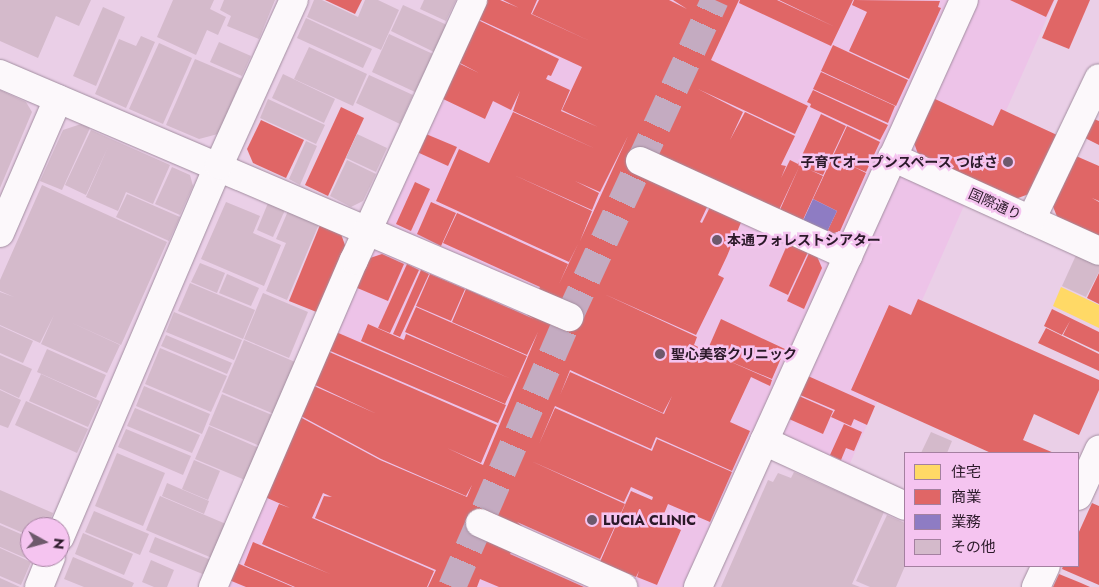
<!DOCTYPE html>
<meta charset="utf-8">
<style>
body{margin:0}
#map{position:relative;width:1099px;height:587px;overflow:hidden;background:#eacfe7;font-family:Jost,"Noto Sans JP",sans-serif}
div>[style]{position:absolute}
.built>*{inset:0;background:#edc3e8}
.homes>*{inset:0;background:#ffd966}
.shops>*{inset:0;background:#e06666}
.offices>*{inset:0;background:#8e7cc3}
.building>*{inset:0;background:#d4bacb}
.street-tunnel>*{height:28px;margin-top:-14px;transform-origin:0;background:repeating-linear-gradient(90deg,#c4abc1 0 28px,transparent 0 42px)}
.roads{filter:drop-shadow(0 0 1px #a28ea0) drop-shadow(0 0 1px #a28ea0)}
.street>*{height:28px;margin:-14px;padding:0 14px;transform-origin:14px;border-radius:14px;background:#fcf8fb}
.dots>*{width:14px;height:14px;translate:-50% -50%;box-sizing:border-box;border:2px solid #f5c4f0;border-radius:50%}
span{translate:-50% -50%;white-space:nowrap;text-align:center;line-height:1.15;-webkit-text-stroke:5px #f5c4f0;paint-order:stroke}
.poi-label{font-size:14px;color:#2b1929;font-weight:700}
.right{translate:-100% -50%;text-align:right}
.left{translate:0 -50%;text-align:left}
.street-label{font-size:14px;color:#2b1929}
.legend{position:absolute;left:904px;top:452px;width:175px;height:115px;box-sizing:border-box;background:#f5c4f0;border:1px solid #a480a0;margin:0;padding:6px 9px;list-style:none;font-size:15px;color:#2b1929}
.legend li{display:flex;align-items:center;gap:10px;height:25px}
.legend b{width:25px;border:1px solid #a480a0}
.north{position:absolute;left:20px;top:517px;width:50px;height:50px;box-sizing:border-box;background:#f5c4f0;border:1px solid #a480a0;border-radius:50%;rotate:97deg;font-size:14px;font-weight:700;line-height:20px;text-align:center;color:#2b1929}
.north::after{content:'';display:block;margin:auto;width:18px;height:22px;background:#6e596c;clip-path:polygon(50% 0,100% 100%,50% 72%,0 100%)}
</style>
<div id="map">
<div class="built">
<div style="clip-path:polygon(482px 0,1055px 0,847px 470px,773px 436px,703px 587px,225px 587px)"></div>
</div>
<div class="homes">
<div style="clip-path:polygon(1061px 287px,1099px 305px,1099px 328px,1053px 306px)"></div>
</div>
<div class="shops">
<div style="clip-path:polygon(325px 0,362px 0,355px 14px)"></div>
<div style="clip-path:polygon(evenodd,485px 0,500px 0,519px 8px,503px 0,537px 0,531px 14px,592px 42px,532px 14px,539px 0,669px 0,687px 9px,673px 0,739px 0,711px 60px,808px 106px,795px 134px,698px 89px,743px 112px,730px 140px,745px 112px,795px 136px,781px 165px,786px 166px,781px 178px,790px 160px,798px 164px,821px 114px,846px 126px,823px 175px,810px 170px,823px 176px,802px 222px,779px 212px,800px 165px,778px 212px,708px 205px,700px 222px,702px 223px,711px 205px,742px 220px,727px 256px,693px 241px,727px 256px,718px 275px,724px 278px,696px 335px,604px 294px,697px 337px,694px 345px,707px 351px,721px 319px,785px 349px,772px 379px,722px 358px,772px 380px,770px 386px,751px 377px,730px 422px,750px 431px,732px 471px,656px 437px,651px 449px,555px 406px,539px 444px,555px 408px,652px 451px,657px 439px,732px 472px,710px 522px,668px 504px,661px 521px,681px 530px,657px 585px,637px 577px,639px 571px,636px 577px,600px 562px,631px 491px,652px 500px,653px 497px,631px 487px,624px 502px,531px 461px,625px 504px,600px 559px,517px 522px,522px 526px,510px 554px,584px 587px,499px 587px,480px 579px,477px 587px,428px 587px,436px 570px,315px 518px,324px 496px,332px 497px,323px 493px,312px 518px,434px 571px,427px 587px,295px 587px,244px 565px,253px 542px,330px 574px,262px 544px,279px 504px,290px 508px,265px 497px,276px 472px,292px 479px,276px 472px,300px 417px,380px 460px,467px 497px,472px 485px,466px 496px,381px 459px,301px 416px,314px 386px,377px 414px,313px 384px,327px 351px,497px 425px,481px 463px,447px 448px,483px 465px,538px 332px,527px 355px,452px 322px,466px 289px,534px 319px,527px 315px,540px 287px,443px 243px,457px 213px,568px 264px,559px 284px,578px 244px,569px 262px,436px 201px,459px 149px,489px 163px,513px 112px,596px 149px,513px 111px,520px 91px,511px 110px,493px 101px,485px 119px,441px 98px,458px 63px,479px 73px,458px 62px,478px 20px,559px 59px,551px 76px,548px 75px,546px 79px,570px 90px,561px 111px,598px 127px,562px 110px,582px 67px,476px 18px,485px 0,628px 136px,580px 241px,592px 211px,514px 175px,592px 210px,599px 193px,575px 181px,600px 192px,628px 136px,485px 0,570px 370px,663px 413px,672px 396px,664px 414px,570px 372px,560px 395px,570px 370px)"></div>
<div style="clip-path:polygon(740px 0,777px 0,835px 27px,779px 0,853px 0,831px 46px,739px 3px)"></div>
<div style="clip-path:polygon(854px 0,940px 1px,938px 7px,941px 8px,909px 79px,849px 51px,867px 12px,852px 5px)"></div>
<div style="clip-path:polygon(1010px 0,1054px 0,1046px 17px)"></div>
<div style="clip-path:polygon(1058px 0,1090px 0,1069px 49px,1042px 38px)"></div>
<div style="clip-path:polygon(833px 45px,908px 80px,896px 106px,821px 71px)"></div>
<div style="clip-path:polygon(821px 72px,895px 106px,888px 123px,813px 89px)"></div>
<div style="clip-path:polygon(813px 90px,888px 125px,880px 140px,810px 107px,811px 104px,807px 102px)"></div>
<div style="clip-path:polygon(935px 99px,993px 126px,1001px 109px,1057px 135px,1029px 194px,1015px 199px,918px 154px,914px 143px)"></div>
<div style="clip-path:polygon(341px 107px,364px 118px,328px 196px,305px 185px)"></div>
<div style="clip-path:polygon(1094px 119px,1099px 121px,1099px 145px,1085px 138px)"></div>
<div style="clip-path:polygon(261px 120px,304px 140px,286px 178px,253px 163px,247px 149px)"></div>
<div style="clip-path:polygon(847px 126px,880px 142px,866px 172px,852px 166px,866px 173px,840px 231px,828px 235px,826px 234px,837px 211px,813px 199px)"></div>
<div style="clip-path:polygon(426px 134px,457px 147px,448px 166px,417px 152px)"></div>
<div style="clip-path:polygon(1076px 156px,1099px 166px,1099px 201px,1092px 198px,1099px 202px,1099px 238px,1058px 219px,1052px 204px)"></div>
<div style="clip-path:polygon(415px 182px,430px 189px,411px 231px,396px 224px)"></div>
<div style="clip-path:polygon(431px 202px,456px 213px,441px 246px,417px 234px)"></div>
<div style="clip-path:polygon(320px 225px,341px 234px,346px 248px,319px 313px,289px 301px)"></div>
<div style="clip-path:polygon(788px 243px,808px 252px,788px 295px,769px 286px)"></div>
<div style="clip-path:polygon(810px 251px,816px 254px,822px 268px,804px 309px,787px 301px)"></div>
<div style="clip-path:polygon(382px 254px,404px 264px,388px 301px,355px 287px,367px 259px)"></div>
<div style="clip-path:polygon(407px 264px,419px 270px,390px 333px,378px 328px)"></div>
<div style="clip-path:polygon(421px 270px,429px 274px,400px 337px,393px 334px)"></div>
<div style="clip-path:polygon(1099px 273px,1099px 304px,1087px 298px)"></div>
<div style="clip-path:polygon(430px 274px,465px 289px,451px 321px,416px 306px)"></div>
<div style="clip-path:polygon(918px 299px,1099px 380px,1099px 390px,1079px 435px,1034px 414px,1023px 440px,1054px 453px,991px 453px,851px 390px,889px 305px,911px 315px)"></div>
<div style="clip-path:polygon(416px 307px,527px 356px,505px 404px,361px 341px,368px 324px,404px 340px,406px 334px,511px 379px,405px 332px)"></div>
<div style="clip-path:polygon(1052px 309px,1099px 332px,1099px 352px,1063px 335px,1070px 321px,1062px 335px,1044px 326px)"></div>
<div style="clip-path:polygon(1046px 328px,1099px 354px,1099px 371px,1038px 343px)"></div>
<div style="clip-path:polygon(336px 332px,506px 405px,498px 423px,328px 350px)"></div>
<div style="clip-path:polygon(808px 376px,875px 406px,867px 425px,854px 419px,851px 426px,831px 417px,835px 410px,800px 395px)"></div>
<div style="clip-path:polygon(799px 396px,833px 411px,823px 434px,789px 419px)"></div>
<div style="clip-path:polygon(844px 424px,862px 432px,854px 451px,846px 448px,841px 460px,830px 455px)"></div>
<div style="clip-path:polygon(1092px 503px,1099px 506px,1099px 585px,1062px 569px,1063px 566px,1078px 566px,1078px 534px)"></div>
<div style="clip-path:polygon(237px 563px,293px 587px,246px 587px,229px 580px)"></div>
<div style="clip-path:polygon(1059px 574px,1081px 583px,1090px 587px,1053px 587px)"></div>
</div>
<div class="offices">
<div style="clip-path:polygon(813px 199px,837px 211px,826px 234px,802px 223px)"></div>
</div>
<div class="building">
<div style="clip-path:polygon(0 0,91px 0,79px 26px,56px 16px,38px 58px,0 41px)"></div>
<div style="clip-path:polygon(173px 0,214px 0,210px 9px,226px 17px,218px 35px,207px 30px,196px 55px,157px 37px)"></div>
<div style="clip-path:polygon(224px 0,275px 0,259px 39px,227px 26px,231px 16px,220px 10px)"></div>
<div style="clip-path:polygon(314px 0,322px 0,358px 17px,365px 0,378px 0,399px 10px,381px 50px,307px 17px)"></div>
<div style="clip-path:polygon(424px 0,456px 0,446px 21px,420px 9px)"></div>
<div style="clip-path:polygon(403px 5px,447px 25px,434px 52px,391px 31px)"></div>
<div style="clip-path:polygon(103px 7px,125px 17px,96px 86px,73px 76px)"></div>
<div style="clip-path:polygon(306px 18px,372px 49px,363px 68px,297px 38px)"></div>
<div style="clip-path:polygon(389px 34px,433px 54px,415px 92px,372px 72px)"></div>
<div style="clip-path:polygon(141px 36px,155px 42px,126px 108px,95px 94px,119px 39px,136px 46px)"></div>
<div style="clip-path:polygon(219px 42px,251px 56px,242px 76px,210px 62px)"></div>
<div style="clip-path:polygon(159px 43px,192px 58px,163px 124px,129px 109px)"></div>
<div style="clip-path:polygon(309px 47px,367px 74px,353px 106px,294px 79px)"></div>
<div style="clip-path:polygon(195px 59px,242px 79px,218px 134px,199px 139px,166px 125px)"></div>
<div style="clip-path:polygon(283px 74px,335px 99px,324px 123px,272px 98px)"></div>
<div style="clip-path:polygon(369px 75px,413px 95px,400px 124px,356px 103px)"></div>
<div style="clip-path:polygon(0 90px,26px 102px,32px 112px,0 188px)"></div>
<div style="clip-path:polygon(268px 99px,325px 125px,316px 144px,260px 118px)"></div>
<div style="clip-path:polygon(81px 124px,90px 128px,62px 190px,40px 181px,63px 130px)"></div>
<div style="clip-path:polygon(91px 130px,170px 165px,153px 204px,126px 192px,118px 211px,86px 197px,108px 147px,86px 195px,65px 185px)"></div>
<div style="clip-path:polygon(357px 134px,387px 148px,376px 172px,346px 158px)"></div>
<div style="clip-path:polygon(306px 141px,317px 146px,300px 185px,289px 179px)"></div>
<div style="clip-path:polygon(347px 160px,376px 174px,363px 201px,351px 207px,330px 196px)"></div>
<div style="clip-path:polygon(172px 167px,190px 175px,193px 186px,180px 215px,155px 204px)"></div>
<div style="clip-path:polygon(42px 185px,167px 242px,121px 345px,70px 322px,120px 345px,107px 373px,41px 344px,54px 315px,40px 343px,0 325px,0 292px,14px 297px,0 291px,0 280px)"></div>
<div style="clip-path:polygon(127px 194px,180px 217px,169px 241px,116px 217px)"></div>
<div style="clip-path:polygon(226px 202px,260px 216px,253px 233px,281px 245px,264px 286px,201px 259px)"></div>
<div style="clip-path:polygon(268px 203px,285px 210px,273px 237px,257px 230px)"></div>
<div style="clip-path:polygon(288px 211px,319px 224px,287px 300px,266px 291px,286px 243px,276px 239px)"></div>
<div style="clip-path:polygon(1077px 253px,1099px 263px,1099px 272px,1086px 297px,1062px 286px)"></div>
<div style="clip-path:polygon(200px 263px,225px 273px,217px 293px,191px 282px)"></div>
<div style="clip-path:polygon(227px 274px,259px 288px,251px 306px,219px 293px)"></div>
<div style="clip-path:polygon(190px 283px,255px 310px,243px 339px,178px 311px)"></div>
<div style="clip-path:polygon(263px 293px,308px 312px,289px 358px,244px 339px)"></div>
<div style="clip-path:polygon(174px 312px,242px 340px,234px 360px,166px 332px)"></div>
<div style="clip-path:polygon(0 326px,33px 341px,23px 363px,0 353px)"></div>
<div style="clip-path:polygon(166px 335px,232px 363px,227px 374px,161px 346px)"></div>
<div style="clip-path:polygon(244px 340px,295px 362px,274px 414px,222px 392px)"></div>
<div style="clip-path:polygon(160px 348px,227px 376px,211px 412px,145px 384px)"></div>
<div style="clip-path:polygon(47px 349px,106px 375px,96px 398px,37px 372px)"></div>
<div style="clip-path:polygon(0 355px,32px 369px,19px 398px,0 389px)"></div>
<div style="clip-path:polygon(41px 374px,100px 401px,88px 427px,29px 401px)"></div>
<div style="clip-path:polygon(144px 386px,210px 414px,202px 434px,136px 406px)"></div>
<div style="clip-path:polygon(0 390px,21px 400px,8px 428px,0 425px)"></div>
<div style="clip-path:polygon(222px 394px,272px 415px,260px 446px,209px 425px)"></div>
<div style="clip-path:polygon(26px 401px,88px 429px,77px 453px,15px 425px)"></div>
<div style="clip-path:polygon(135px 408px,200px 435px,192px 453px,127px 426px)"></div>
<div style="clip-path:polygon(209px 426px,259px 448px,245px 480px,195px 459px)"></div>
<div style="clip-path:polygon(126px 429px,191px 456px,183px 475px,118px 447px)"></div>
<div style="clip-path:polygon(931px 432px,952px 441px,947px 453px,921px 453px)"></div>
<div style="clip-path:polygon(117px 453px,165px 473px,143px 526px,95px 506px)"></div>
<div style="clip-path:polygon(194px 460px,220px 471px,208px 500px,182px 489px)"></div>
<div style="clip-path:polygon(794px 472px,884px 512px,852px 584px,860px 587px,721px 587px,768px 480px,773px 482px,778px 473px,791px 478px)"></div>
<div style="clip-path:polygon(167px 483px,209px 501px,204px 514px,162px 496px)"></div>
<div style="clip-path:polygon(0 490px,53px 513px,47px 527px,30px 527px,30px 536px,0 523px)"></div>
<div style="clip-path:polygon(160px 496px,226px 524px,212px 558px,146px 530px)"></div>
<div style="clip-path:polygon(94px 511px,149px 534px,140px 555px,85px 532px)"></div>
<div style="clip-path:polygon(887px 515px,905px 523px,905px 566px,896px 587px,870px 587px,856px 581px)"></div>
<div style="clip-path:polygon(0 525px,30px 538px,30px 560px,0 547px)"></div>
<div style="clip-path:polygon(83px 533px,133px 554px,124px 575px,75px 554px)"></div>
<div style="clip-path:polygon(155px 537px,211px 560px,205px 575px,149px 552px)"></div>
<div style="clip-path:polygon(0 548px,31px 562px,21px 585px,0 576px)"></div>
<div style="clip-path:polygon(73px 557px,134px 583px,132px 587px,84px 587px,64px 579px)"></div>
<div style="clip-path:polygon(151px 560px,174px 570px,167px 587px,154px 587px,142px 582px)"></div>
<div style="clip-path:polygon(0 578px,20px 587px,0 587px)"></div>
</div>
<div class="street-tunnel">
<div style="left:452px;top:587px;width:294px;rotate:-66.6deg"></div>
<div style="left:569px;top:317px;width:349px;rotate:-65.3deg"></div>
</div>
<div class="roads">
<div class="street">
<div style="left:0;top:74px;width:619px;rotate:23.13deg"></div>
<div style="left:892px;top:157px;width:227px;rotate:24.4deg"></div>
<div style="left:640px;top:161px;width:229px;rotate:24.5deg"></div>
<div style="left:1031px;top:220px;width:157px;rotate:-64.4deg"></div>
<div style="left:0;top:233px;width:146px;rotate:-66.6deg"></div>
<div style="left:764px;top:441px;width:155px;rotate:24.7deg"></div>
<div style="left:1078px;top:496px;width:51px;rotate:-65.5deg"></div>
<div style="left:480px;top:523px;width:157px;rotate:24.1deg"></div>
<div style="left:60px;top:537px;width:405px;rotate:-66.9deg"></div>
<div style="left:219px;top:165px;width:181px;rotate:-65.6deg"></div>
<div style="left:39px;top:587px;width:32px;rotate:-68deg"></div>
<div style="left:213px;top:587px;width:356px;rotate:-66.7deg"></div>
<div style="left:354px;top:260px;width:286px;rotate:-65.4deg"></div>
<div style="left:698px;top:587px;width:644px;rotate:-65.62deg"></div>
<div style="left:1036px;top:587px;width:23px;rotate:-65deg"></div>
</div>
</div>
<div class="dots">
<div style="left:1008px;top:162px;background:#6e596c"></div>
<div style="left:717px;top:240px;background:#6e596c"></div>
<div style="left:660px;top:354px;background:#6e596c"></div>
<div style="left:592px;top:520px;background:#6e596c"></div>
</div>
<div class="poi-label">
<span class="right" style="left:998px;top:162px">子育てオープンスペース つばさ</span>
<span class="left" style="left:727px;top:240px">本通フォレストシアター</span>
<span class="left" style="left:671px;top:354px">聖心美容クリニック</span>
<span class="left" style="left:603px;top:520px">LUCIA CLINIC</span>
</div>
<div class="street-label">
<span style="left:995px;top:204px;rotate:24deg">国際通り</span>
</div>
<ul class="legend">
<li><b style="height:14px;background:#ffd966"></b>住宅</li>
<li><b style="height:14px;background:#e06666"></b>商業</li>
<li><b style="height:14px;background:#8e7cc3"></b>業務</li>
<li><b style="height:14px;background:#d4bacb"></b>その他</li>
</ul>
<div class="north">N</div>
</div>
